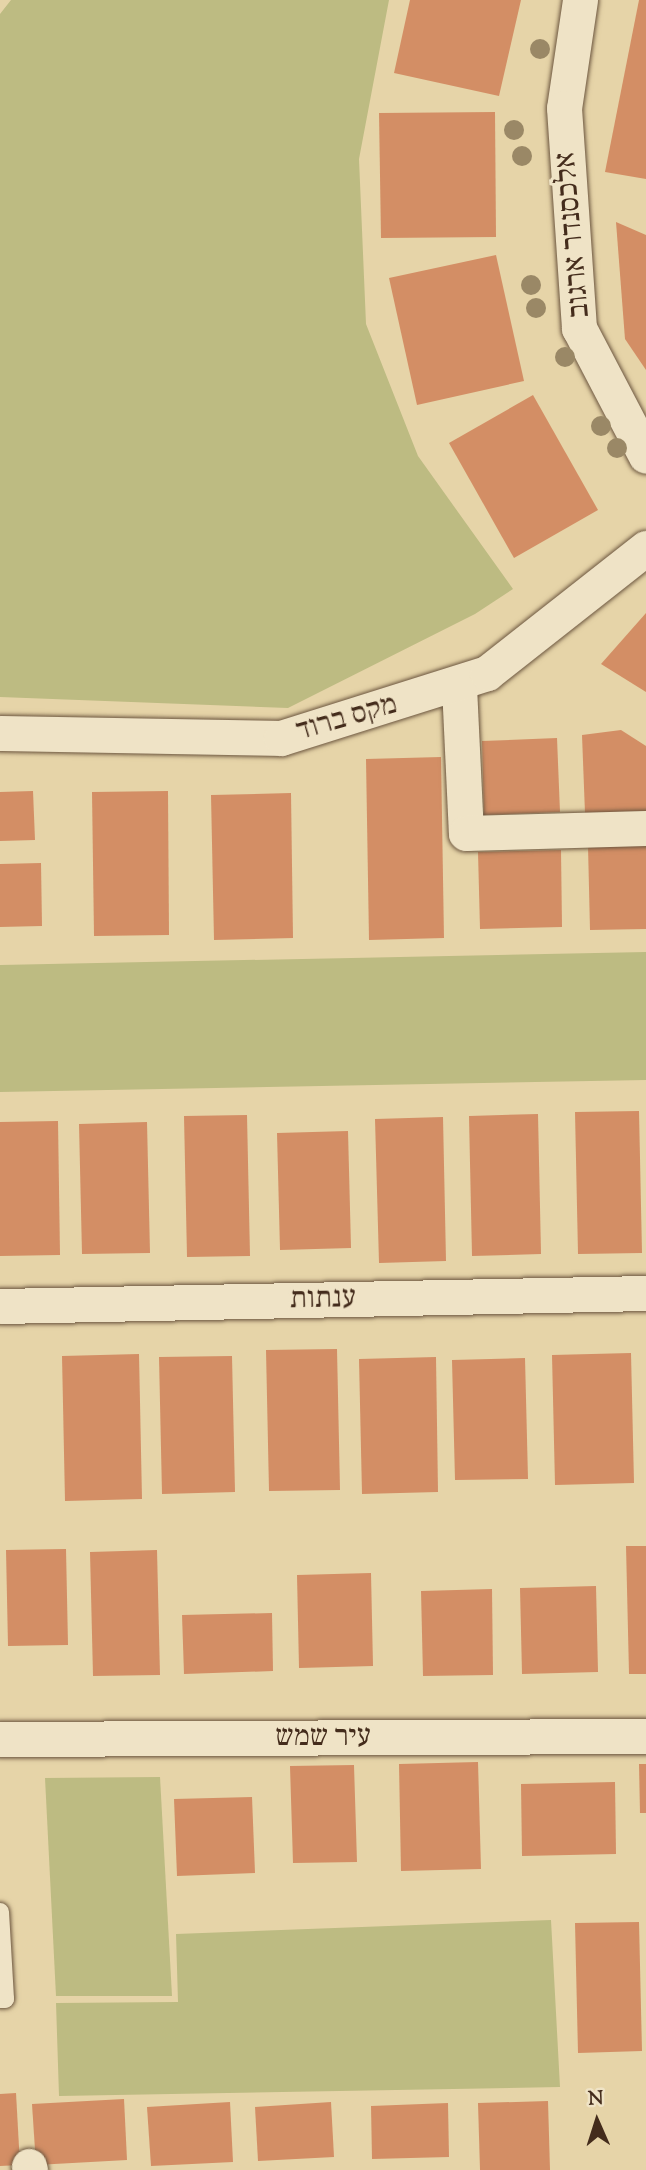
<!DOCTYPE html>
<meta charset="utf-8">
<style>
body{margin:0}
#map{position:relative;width:646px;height:2170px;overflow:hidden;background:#e6d4a8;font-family:"Sorts Mill Goudy","Frank Ruhl Libre",serif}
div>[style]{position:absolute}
.green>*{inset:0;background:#bdbb82}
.building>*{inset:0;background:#d38e65}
.roads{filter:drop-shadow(0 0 2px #6c563f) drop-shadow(0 0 2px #6c563f)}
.lane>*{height:18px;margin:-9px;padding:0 9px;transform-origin:9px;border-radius:9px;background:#efe3c6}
.street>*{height:35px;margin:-17.5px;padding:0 17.5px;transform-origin:17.5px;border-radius:17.5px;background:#efe3c6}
.trees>*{width:20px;height:20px;margin:-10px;border-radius:50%;background:#9a8866}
span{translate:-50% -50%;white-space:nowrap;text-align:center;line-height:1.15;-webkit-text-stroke:6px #efe3c6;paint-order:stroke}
.street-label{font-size:30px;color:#442c1c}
.north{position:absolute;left:562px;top:2086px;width:70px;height:70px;-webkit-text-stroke:5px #efe3c6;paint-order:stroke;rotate:357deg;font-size:19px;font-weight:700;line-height:28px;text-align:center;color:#442c1c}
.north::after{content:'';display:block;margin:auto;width:24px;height:32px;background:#442c1c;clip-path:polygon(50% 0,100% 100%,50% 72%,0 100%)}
</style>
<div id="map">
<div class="green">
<div style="clip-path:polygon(11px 0,389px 0,359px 159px,366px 324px,418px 456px,513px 589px,475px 614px,288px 708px,0 697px,0 14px)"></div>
<div style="clip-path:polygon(646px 952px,646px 1080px,0 1092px,0 965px)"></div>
<div style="clip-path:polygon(160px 1777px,172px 1996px,56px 1996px,45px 1778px)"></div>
<div style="clip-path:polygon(551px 1920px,560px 2087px,59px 2096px,56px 2003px,178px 2002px,176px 1934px)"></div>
</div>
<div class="building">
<div style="clip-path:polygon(410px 0,521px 0,499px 96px,394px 73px)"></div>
<div style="clip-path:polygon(639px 0,646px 0,646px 179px,605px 172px)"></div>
<div style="clip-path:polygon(495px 112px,496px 237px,381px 238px,379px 113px)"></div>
<div style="clip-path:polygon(616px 222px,646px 235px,646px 370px,625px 339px)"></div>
<div style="clip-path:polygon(496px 255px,524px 381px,417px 405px,389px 278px)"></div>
<div style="clip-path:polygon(533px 395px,598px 510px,514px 558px,449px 443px)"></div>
<div style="clip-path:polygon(646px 613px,646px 692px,601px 664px)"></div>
<div style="clip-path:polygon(621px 730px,646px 746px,646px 811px,585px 813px,582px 735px)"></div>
<div style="clip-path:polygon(557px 738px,560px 812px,484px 815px,482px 741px)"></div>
<div style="clip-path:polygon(441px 757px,444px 938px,369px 940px,366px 759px)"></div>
<div style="clip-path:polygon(33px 791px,35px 840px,0 841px,0 792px)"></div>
<div style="clip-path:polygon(168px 791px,169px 935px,94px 936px,92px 792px)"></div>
<div style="clip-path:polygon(291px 793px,293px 938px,214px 940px,211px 795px)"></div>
<div style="clip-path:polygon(646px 844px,646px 929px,590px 930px,588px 846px)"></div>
<div style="clip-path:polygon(561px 850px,562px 927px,480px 929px,478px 852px)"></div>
<div style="clip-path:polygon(41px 863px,42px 926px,0 927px,0 864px)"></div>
<div style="clip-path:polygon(639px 1111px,642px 1253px,578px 1254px,575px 1112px)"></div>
<div style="clip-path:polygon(538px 1114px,541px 1254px,472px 1256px,469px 1116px)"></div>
<div style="clip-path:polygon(247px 1115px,250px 1256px,187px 1257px,184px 1116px)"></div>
<div style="clip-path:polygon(443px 1117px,446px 1261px,379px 1263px,375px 1119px)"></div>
<div style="clip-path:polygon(58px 1121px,60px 1255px,0 1256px,0 1122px)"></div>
<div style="clip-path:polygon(147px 1122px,150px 1253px,82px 1254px,79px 1124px)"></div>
<div style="clip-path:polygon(348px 1131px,351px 1248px,280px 1250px,277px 1133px)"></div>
<div style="clip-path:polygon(337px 1349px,340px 1490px,269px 1491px,266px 1350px)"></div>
<div style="clip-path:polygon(631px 1353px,634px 1483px,555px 1485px,552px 1355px)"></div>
<div style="clip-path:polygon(139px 1354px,142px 1499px,65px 1501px,62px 1356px)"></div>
<div style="clip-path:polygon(232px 1356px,235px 1492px,162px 1494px,159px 1357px)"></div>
<div style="clip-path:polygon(436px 1357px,438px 1492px,362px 1494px,359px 1359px)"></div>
<div style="clip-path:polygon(525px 1358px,528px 1479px,455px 1480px,452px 1360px)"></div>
<div style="clip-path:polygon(626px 1546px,646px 1546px,646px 1674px,629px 1674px)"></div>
<div style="clip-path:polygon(66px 1549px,68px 1645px,8px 1646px,6px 1550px)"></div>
<div style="clip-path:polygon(157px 1550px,160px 1675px,93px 1676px,90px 1552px)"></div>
<div style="clip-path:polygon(371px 1573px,373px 1666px,299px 1668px,297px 1575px)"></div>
<div style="clip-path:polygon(596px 1586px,598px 1672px,522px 1674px,520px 1588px)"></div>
<div style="clip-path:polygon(492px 1589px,493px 1675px,423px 1676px,421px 1591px)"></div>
<div style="clip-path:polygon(272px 1613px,273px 1671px,184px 1674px,182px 1615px)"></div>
<div style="clip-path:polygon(478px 1762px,481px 1869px,401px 1871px,399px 1764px)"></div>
<div style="clip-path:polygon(639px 1764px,646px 1764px,646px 1813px,640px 1813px)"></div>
<div style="clip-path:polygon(354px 1765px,357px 1862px,293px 1863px,290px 1766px)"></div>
<div style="clip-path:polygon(615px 1782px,616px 1854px,522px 1856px,521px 1784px)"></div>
<div style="clip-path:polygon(252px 1797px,255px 1873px,177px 1876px,174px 1799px)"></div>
<div style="clip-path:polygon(639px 1922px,642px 2051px,578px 2053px,575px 1923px)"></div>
<div style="clip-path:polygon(16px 2093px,20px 2165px,0 2166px,0 2094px)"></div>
<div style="clip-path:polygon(124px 2099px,127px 2160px,36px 2165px,32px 2104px)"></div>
<div style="clip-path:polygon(548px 2101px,550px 2170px,480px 2170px,478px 2103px)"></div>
<div style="clip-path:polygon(230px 2102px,233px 2162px,151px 2166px,147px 2107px)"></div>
<div style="clip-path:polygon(331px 2102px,334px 2157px,258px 2161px,255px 2107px)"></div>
<div style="clip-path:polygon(448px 2103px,449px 2157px,372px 2159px,371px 2106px)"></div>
</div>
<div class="roads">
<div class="lane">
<div style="left:0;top:1912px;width:87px;rotate:86.7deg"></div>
<div style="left:5px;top:1999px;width:5px;rotate:180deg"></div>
</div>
<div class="street">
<div style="left:580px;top:0;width:109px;rotate:98.4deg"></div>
<div style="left:564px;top:108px;width:221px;rotate:86.1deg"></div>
<div style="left:579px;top:328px;width:144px;rotate:62.4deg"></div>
<div style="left:459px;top:686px;width:147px;rotate:87.3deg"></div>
<div style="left:466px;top:833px;width:180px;rotate:-1.6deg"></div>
<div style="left:0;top:733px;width:281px;rotate:1deg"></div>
<div style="left:281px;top:738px;width:216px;rotate:-17.5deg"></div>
<div style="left:487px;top:673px;width:202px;rotate:-38.2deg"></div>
<div style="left:0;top:1306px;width:646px;rotate:-1.15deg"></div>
<div style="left:0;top:1739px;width:646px;rotate:-0.27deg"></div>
<div style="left:29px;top:2166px;width:4px;rotate:76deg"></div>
</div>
</div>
<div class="trees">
<div style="left:540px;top:49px"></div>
<div style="left:514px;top:130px"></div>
<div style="left:522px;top:156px"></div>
<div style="left:531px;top:285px"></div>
<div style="left:536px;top:308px"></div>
<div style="left:565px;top:357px"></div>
<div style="left:601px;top:426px"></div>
<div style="left:617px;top:448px"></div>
</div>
<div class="street-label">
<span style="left:574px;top:235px;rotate:-95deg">אלכסנדר ארגוב</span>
<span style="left:347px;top:719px;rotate:-16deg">מקס ברוד</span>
<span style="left:323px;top:1300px;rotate:-1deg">ענתות</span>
<span style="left:323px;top:1738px">עיר שמש</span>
</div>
<div class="north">N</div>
</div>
